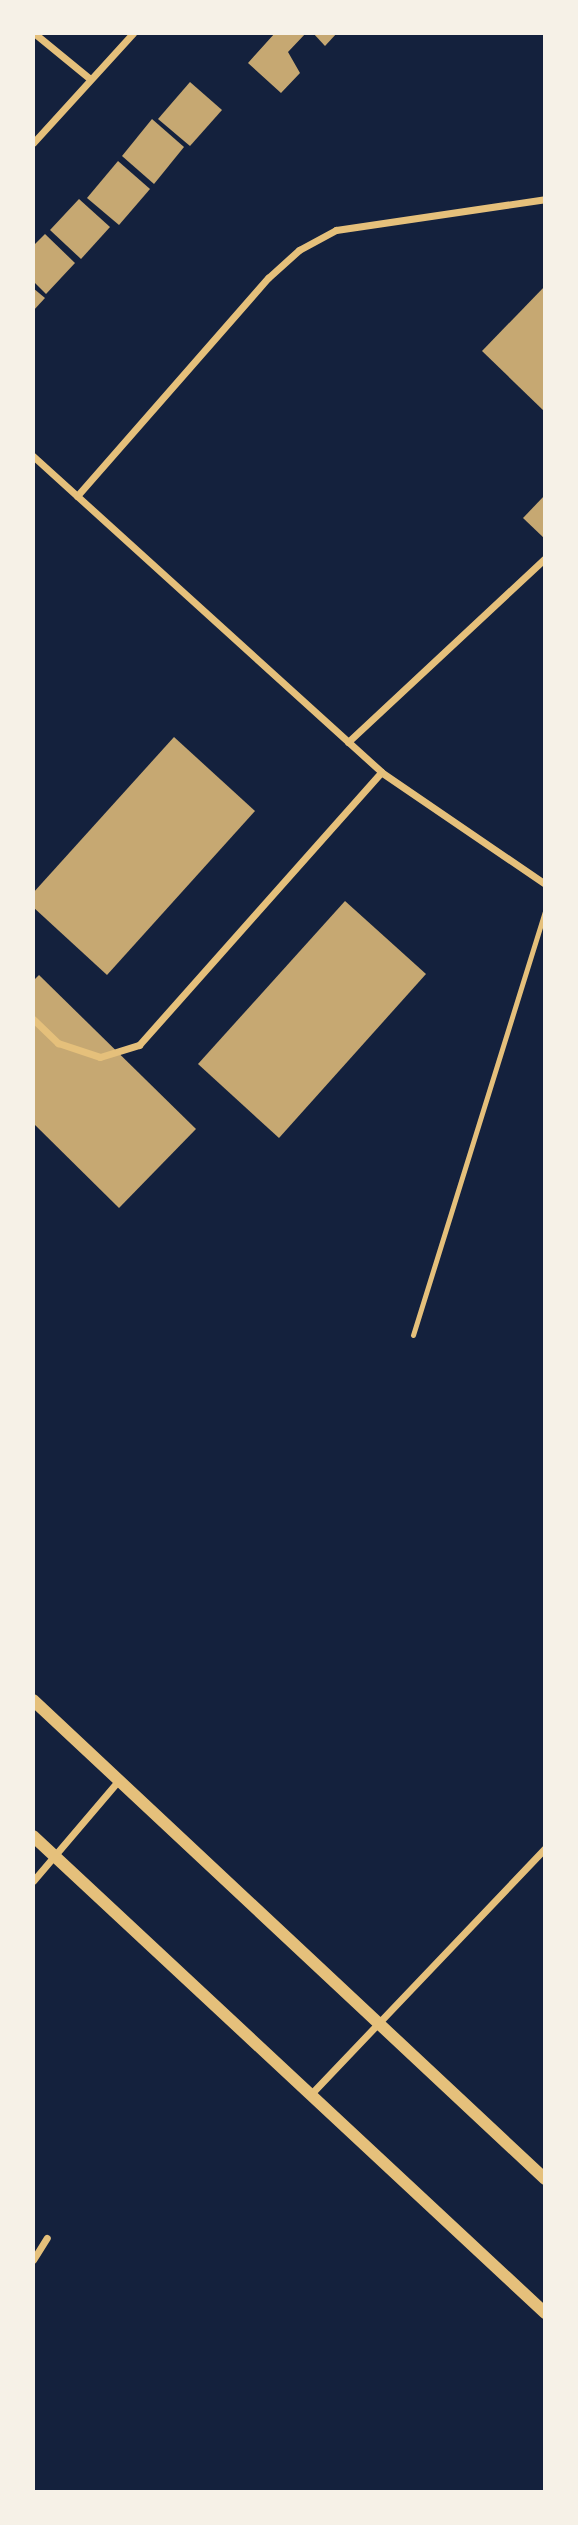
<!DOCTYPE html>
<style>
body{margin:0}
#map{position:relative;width:578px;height:2525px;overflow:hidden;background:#14213d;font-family:"DejaVu Sans",sans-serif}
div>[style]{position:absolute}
.building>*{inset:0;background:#c6a872}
.service>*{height:5px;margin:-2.5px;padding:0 2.5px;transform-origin:2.5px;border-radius:2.5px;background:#e5c07b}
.minor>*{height:7px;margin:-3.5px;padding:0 3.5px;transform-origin:3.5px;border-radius:3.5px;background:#e5c07b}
.tertiary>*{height:12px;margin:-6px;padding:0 6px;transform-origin:6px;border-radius:6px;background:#e5c07b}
span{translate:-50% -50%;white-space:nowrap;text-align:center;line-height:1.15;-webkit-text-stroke:6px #f6f1e7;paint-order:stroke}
.frame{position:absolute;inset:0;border:35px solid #f6f1e7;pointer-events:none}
</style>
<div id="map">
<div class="building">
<div style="clip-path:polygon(275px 33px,306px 33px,288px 52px,300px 73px,281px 93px,248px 63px)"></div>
<div style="clip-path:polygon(313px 33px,337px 33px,325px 46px)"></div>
<div style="clip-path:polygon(190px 82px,222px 110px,190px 146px,158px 119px)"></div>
<div style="clip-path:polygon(152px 119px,184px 147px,154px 184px,122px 156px)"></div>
<div style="clip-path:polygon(118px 161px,150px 189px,119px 225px,87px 198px)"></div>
<div style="clip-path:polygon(79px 199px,110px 227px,81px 259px,50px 230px)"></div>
<div style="clip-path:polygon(45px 234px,75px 263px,46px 294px,33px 281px,33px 246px)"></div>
<div style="clip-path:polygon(545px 286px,545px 412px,482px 351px)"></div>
<div style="clip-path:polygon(33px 288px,45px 298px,33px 311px)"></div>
<div style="clip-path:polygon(545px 495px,545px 539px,523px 518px)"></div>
<div style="clip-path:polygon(174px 737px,255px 811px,107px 975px,33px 907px,33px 893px)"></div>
<div style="clip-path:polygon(345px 901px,426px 974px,279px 1138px,198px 1064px)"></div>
<div style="clip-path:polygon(39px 975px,196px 1129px,119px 1208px,33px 1123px,33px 981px)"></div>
</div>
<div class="service">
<div style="left:413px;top:1335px;width:443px;rotate:-72.7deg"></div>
</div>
<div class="minor">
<div style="left:34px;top:33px;width:71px;rotate:39.3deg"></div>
<div style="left:33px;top:143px;width:149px;rotate:-47.7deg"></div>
<div style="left:33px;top:456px;width:470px;rotate:42.2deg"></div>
<div style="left:381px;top:772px;width:199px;rotate:34.3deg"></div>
<div style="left:77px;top:496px;width:290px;rotate:-48.8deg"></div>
<div style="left:268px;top:278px;width:42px;rotate:-42.1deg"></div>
<div style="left:299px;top:250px;width:42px;rotate:-28.4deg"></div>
<div style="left:336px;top:230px;width:211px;rotate:-8.4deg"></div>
<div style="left:348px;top:742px;width:270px;rotate:-43deg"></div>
<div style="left:33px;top:1019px;width:35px;rotate:44deg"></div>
<div style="left:58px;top:1043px;width:44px;rotate:18.4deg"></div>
<div style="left:100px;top:1057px;width:41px;rotate:-17.1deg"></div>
<div style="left:139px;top:1045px;width:365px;rotate:-48.4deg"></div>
<div style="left:33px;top:1881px;width:133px;rotate:-49.6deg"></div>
<div style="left:311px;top:2094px;width:340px;rotate:-46.4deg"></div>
<div style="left:33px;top:2260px;width:26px;rotate:-58deg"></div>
</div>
<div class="tertiary">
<div style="left:33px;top:1700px;width:701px;rotate:43.09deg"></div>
<div style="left:33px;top:1836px;width:700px;rotate:42.97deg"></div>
</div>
<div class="frame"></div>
</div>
